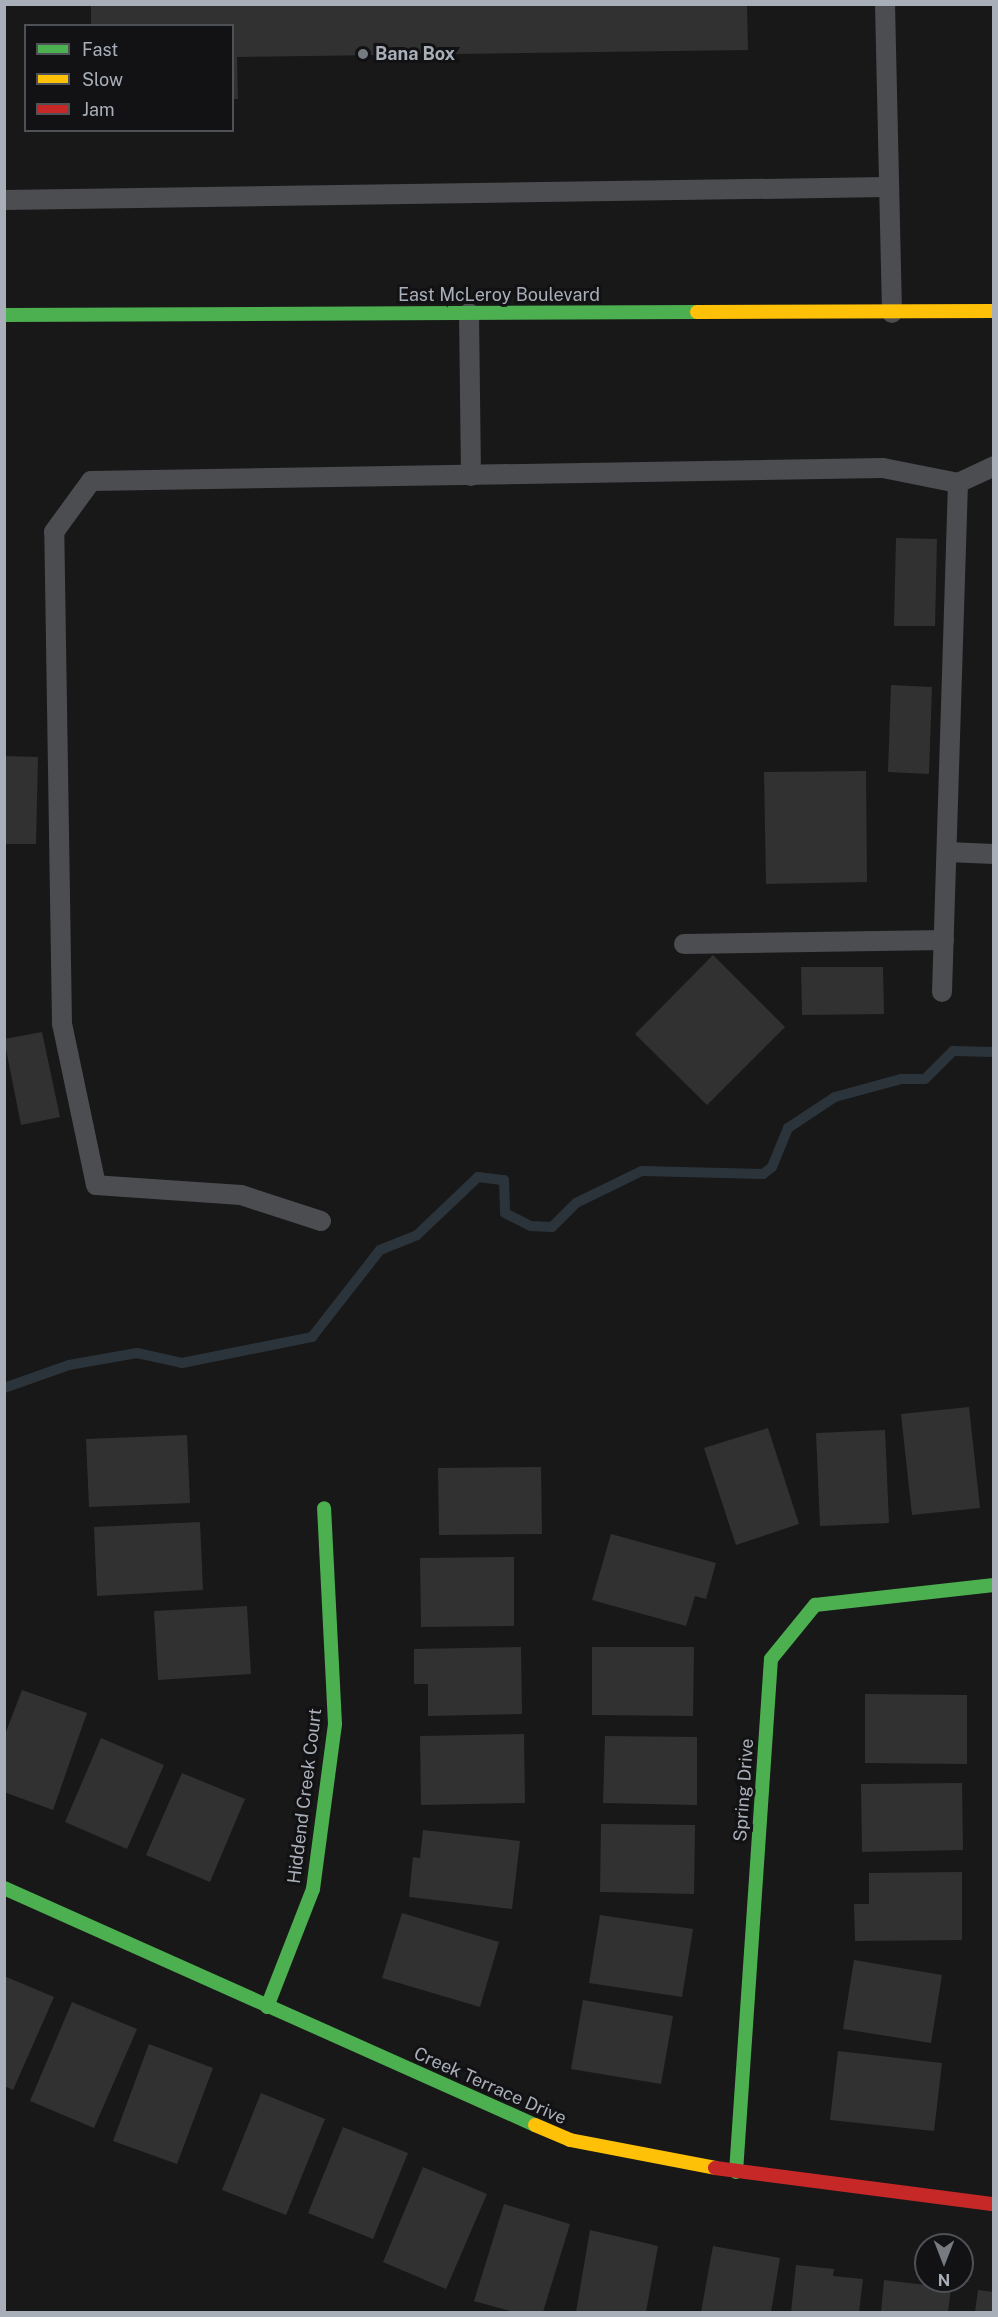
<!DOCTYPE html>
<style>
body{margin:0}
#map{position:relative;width:998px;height:2317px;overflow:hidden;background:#181818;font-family:"Public Sans",sans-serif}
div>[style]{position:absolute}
.stream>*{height:10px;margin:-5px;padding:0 5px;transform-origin:5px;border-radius:5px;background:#2b343b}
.building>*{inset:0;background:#313132}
.lane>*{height:20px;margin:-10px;padding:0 10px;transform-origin:10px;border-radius:10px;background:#4c4d51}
.fast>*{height:14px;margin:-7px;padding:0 7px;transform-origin:7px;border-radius:7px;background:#4caf50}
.slow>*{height:14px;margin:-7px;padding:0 7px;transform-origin:7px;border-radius:7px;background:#ffc107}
.jam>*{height:14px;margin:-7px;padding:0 7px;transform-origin:7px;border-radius:7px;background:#c62828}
.dots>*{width:16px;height:16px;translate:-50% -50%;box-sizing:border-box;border:3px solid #121214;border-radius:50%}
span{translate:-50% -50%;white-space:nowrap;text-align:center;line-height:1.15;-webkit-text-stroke:6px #121214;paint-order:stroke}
.poi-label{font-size:18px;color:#a9afb9;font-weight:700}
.left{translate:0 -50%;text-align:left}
.street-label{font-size:18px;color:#a9afb9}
.frame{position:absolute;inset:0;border:6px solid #a9afb9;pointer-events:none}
.legend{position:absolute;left:24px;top:24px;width:210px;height:108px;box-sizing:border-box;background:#121214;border:2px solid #4e5156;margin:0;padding:8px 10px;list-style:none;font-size:18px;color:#a9afb9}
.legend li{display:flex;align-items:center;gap:12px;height:30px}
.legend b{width:30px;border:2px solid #4e5156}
.north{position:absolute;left:914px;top:2233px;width:60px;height:60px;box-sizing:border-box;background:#121214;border:2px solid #4e5156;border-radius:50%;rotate:180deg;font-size:16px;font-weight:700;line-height:24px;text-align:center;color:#a9afb9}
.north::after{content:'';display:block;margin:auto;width:21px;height:27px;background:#767a81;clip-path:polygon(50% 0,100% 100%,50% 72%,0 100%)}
</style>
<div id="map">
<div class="stream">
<div style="left:4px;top:1388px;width:69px;rotate:-19.5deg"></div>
<div style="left:69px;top:1365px;width:69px;rotate:-10deg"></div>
<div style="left:137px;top:1353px;width:46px;rotate:12.5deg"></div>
<div style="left:182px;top:1363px;width:133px;rotate:-11.3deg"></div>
<div style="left:312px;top:1337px;width:110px;rotate:-52deg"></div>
<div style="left:380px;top:1250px;width:40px;rotate:-22deg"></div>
<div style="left:417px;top:1235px;width:84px;rotate:-43.6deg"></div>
<div style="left:478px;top:1177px;width:26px;rotate:7deg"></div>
<div style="left:504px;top:1180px;width:33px;rotate:88deg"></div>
<div style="left:505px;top:1213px;width:29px;rotate:27deg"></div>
<div style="left:531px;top:1226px;width:21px;rotate:3deg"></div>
<div style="left:552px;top:1227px;width:34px;rotate:-45deg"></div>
<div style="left:576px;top:1203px;width:73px;rotate:-25.9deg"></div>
<div style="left:642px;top:1171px;width:121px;rotate:1.4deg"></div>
<div style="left:763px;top:1174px;width:11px;rotate:-38deg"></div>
<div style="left:772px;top:1167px;width:42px;rotate:-67.7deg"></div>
<div style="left:788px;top:1128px;width:56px;rotate:-33.4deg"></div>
<div style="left:835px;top:1097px;width:68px;rotate:-15.3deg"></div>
<div style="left:901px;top:1079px;width:24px"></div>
<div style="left:925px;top:1079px;width:40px;rotate:-45deg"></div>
<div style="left:953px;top:1051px;width:41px;rotate:1.4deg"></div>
</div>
<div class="building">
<div style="clip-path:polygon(91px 4px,747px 4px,748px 50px,237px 57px,238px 99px,232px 99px,232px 26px,91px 26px)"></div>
<div style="clip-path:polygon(896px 538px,937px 539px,935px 626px,894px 626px)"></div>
<div style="clip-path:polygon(891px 685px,932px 687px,929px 774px,888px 772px)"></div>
<div style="clip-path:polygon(5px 756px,38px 757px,36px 844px,5px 844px)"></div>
<div style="clip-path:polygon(866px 771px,867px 882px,766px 884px,764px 772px)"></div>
<div style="clip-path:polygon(713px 955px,785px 1027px,707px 1105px,635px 1034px)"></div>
<div style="clip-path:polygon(801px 967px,883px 967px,884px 1014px,802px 1015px)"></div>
<div style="clip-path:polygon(42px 1032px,60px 1117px,21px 1125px,4px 1039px)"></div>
<div style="clip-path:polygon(969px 1407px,980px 1508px,912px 1515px,901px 1414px)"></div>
<div style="clip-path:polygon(768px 1428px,799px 1524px,736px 1545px,704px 1448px)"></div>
<div style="clip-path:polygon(885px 1430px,889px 1523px,820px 1526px,816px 1433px)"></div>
<div style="clip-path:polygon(187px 1435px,190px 1503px,89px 1507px,86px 1439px)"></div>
<div style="clip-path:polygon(541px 1467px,542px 1534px,439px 1535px,438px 1468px)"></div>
<div style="clip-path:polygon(200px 1522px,203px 1590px,97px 1596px,94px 1527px)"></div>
<div style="clip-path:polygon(611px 1534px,716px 1563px,706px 1599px,695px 1596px,686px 1626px,592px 1600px)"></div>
<div style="clip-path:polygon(514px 1557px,514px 1626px,421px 1627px,420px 1558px)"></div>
<div style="clip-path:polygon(247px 1606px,251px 1674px,158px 1680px,154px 1611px)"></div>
<div style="clip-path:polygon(521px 1647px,522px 1714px,428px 1716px,428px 1684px,414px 1684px,414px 1649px)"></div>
<div style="clip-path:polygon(592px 1647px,694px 1647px,693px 1716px,592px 1715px)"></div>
<div style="clip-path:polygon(22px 1690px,87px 1713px,53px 1810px,4px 1792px,4px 1737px)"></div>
<div style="clip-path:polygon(865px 1694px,967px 1695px,967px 1764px,865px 1763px)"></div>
<div style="clip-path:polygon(524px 1734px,525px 1803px,421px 1805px,420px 1736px)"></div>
<div style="clip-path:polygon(605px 1736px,697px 1737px,697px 1805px,603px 1803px)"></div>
<div style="clip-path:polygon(101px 1738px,164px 1765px,127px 1849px,65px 1822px)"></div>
<div style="clip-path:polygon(182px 1773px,245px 1799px,210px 1882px,146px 1855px)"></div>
<div style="clip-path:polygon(962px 1783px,963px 1850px,862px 1852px,861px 1784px)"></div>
<div style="clip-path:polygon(601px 1824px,695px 1825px,694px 1894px,600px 1892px)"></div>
<div style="clip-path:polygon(423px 1830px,520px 1841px,512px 1909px,409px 1897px,413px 1857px,420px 1858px)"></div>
<div style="clip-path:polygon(962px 1872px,962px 1940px,855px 1941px,854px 1904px,869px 1904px,869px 1873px)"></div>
<div style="clip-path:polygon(402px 1913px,499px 1942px,480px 2007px,382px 1978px)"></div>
<div style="clip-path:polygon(600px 1915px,693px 1929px,682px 1997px,589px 1983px)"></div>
<div style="clip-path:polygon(854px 1960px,942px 1975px,931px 2043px,843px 2029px)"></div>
<div style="clip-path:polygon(4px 1976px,54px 1997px,13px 2090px,4px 2086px)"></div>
<div style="clip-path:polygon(583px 2000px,673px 2016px,661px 2084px,571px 2069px)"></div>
<div style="clip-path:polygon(72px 2002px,137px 2029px,94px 2128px,30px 2101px)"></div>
<div style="clip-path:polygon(149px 2044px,213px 2068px,177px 2164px,113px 2141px)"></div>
<div style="clip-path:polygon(838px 2051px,942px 2063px,934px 2131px,830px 2120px)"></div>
<div style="clip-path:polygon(261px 2093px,325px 2119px,286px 2215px,222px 2190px)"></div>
<div style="clip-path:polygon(343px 2127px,408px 2153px,373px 2239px,308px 2213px)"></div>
<div style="clip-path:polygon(423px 2167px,487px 2194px,446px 2289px,383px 2262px)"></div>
<div style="clip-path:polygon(504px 2204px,570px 2224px,543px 2312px,514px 2312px,474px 2301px)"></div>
<div style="clip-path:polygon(590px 2230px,658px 2246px,646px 2312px,576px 2312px)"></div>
<div style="clip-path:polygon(713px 2246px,780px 2258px,771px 2312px,701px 2312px)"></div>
<div style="clip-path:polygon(796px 2265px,834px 2269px,833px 2276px,863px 2279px,859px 2312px,791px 2312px)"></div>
<div style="clip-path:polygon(884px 2280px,951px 2288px,948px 2312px,881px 2312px)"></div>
<div style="clip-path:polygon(978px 2290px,994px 2292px,994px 2312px,975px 2312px)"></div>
</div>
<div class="lane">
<div style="left:885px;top:4px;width:309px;rotate:88.7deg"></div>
<div style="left:4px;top:200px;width:883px;rotate:-0.84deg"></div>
<div style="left:469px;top:313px;width:163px;rotate:89.3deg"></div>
<div style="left:947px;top:852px;width:47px;rotate:2.4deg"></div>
<div style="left:684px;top:944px;width:260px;rotate:-0.9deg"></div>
<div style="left:942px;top:992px;width:509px;rotate:-88.2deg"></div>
<div style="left:321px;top:1221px;width:84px;rotate:-162deg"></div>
<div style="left:241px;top:1195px;width:145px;rotate:-176.1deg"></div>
<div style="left:96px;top:1185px;width:165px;rotate:-101.9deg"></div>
<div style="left:62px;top:1024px;width:492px;rotate:-90.9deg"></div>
<div style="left:54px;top:532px;width:63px;rotate:-54deg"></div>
<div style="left:91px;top:481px;width:792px;rotate:-0.94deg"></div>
<div style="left:883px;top:468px;width:76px;rotate:11.3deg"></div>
<div style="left:958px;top:483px;width:40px;rotate:-25deg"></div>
</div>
<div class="fast">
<div style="left:4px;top:315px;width:693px;rotate:-0.25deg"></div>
<div style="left:4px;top:1888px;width:581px;rotate:24.05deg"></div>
<div style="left:267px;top:2007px;width:127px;rotate:-68.7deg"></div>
<div style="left:313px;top:1889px;width:166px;rotate:-82.4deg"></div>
<div style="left:335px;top:1724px;width:216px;rotate:-92.9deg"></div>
<div style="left:736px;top:2172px;width:514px;rotate:-86.1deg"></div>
<div style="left:771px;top:1659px;width:70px;rotate:-50.8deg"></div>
<div style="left:815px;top:1605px;width:180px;rotate:-6.4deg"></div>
</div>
<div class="slow">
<div style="left:697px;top:312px;width:297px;rotate:-0.2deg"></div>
<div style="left:535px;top:2125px;width:38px;rotate:23deg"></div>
<div style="left:570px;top:2140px;width:148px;rotate:10.9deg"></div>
</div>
<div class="jam">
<div style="left:715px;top:2168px;width:281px;rotate:7.4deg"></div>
</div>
<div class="dots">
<div style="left:363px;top:54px;background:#767a81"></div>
</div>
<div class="poi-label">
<span class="left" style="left:375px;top:54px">Bana Box</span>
</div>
<div class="street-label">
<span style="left:499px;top:295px">East McLeroy Boulevard</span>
<span style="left:744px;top:1790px;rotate:-86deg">Spring Drive</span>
<span style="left:305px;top:1796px;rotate:-83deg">Hiddend Creek Court</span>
<span style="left:490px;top:2086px;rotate:24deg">Creek Terrace Drive</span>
</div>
<div class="frame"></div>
<ul class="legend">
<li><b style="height:8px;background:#4caf50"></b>Fast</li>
<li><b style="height:8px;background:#ffc107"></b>Slow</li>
<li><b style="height:8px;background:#c62828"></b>Jam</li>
</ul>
<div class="north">N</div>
</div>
